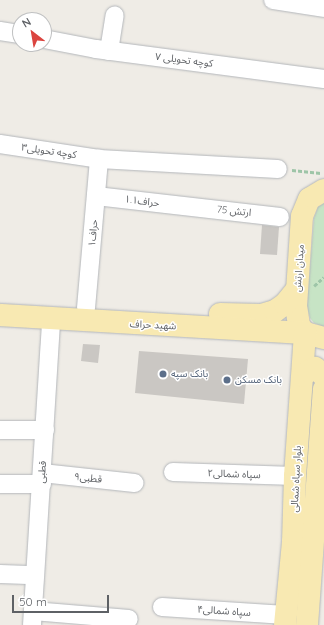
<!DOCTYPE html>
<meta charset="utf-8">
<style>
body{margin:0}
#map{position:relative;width:324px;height:625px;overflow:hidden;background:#efece6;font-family:Quicksand,"Noto Sans Arabic",sans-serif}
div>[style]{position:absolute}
.green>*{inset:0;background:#c7e4c5}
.building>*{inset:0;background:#cac7c3}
.path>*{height:2.5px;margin-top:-1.25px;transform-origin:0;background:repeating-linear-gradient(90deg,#9ec5a8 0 4px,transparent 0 6px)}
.roads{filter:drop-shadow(0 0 1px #b3b6ba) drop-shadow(0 0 1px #b3b6ba)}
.minor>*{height:18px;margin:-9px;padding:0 9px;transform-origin:9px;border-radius:9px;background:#fff}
.major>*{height:22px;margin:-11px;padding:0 11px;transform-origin:11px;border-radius:11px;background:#f8e9b2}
.dots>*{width:11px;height:11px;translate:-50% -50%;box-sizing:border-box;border:2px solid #fff;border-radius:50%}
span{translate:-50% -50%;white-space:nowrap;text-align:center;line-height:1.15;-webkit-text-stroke:3px #fff;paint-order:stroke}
.street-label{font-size:10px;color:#5e6165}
.service-label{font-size:10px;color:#4e5e75}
.left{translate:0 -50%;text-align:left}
.north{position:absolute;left:12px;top:12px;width:40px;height:40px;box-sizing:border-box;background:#fff;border:1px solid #bfc0c1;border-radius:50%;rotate:329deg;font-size:11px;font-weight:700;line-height:16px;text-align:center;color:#5e6165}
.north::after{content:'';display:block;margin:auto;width:14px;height:18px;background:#db4540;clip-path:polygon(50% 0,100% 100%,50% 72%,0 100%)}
.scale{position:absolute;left:12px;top:595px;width:97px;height:18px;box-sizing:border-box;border:2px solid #5e6165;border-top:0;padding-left:5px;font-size:12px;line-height:14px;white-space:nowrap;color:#5e6165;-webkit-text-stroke:3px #fff;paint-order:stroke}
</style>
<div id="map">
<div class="green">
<div style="clip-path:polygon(324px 203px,324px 327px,314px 323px,310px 318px,307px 306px,314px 218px,318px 207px)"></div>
</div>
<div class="building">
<div style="clip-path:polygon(262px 225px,279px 227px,277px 255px,260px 254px)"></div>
<div style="clip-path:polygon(83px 344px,100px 345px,98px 363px,81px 361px)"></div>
<div style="clip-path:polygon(139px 351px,248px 359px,244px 404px,135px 393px)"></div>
</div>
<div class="path">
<div style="left:292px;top:170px;width:29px;rotate:6deg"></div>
<div style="left:314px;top:286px;width:13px;rotate:-42deg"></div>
</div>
<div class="roads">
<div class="minor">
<div style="left:273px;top:0;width:52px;rotate:8.9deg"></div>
<div style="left:0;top:31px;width:20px;rotate:9deg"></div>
<div style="left:44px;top:39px;width:53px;rotate:10.9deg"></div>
<div style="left:96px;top:49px;width:230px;rotate:7.5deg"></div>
<div style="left:109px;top:51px;width:36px;rotate:-81deg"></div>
<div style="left:0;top:144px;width:100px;rotate:8.6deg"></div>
<div style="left:99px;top:159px;width:179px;rotate:3.2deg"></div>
<div style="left:96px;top:196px;width:185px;rotate:6.5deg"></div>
<div style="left:86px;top:308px;width:150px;rotate:-85deg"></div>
<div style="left:0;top:430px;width:45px"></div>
<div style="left:173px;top:472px;width:122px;rotate:1.9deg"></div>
<div style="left:42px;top:473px;width:93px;rotate:6.2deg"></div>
<div style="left:0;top:484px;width:42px"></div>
<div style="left:0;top:574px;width:35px;rotate:2deg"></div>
<div style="left:162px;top:607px;width:124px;rotate:3.7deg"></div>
<div style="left:33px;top:611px;width:96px;rotate:4.8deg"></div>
<div style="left:32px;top:625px;width:307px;rotate:-86.4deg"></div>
</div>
<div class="major">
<div style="left:324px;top:190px;width:17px;rotate:149deg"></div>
<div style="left:309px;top:199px;width:18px;rotate:112deg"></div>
<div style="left:302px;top:216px;width:90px;rotate:93.8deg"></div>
<div style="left:296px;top:306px;width:20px;rotate:81deg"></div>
<div style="left:299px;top:326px;width:9px;rotate:49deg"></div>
<div style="left:305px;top:333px;width:20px;rotate:15deg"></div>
<div style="left:220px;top:314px;width:41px;rotate:1.4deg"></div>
<div style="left:261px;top:315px;width:15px;rotate:-16deg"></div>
<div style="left:275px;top:311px;width:12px;rotate:-35deg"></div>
<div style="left:285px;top:304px;width:19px;rotate:-51deg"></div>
<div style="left:0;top:315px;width:306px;rotate:3.4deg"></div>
<div style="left:305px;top:333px;width:143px;rotate:94deg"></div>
<div style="left:295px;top:476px;width:66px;rotate:91.7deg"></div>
<div style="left:293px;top:542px;width:83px;rotate:95.5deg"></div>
<div style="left:303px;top:376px;width:7px;rotate:-45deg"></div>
<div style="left:308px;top:371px;width:8px;rotate:-23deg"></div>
<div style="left:315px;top:368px;width:12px;rotate:42deg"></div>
<div style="left:307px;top:625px;width:236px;rotate:-85.9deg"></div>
</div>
</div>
<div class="dots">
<div style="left:163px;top:374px;background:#5c6f8a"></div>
<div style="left:227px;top:380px;background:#5c6f8a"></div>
</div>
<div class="street-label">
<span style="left:184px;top:60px;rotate:7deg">کوچه تحویلی ۷</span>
<span style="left:49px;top:151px;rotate:8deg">کوچه تحویلی۳</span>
<span style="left:142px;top:201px;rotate:7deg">حراف۱.۱</span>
<span style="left:234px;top:211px;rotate:6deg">75 ارتش</span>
<span style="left:93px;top:233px;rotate:-85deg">حراف۱</span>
<span style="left:299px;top:268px;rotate:-86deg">میدان ارتش</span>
<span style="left:153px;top:325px;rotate:3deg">شهید حراف</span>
<span style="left:42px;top:472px;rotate:-86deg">قطبی</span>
<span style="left:234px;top:474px;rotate:2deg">سپاه شمالی۲</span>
<span style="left:88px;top:478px;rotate:6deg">قطبی۹</span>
<span style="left:296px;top:479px;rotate:-87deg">بلوار سپاه شمالی</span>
<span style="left:224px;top:611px;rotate:4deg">سپاه شمالی۴</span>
</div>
<div class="service-label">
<span class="left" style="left:171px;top:374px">بانک سپه</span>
<span class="left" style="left:235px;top:380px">بانک مسکن</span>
</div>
<div class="north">N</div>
<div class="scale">50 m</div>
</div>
